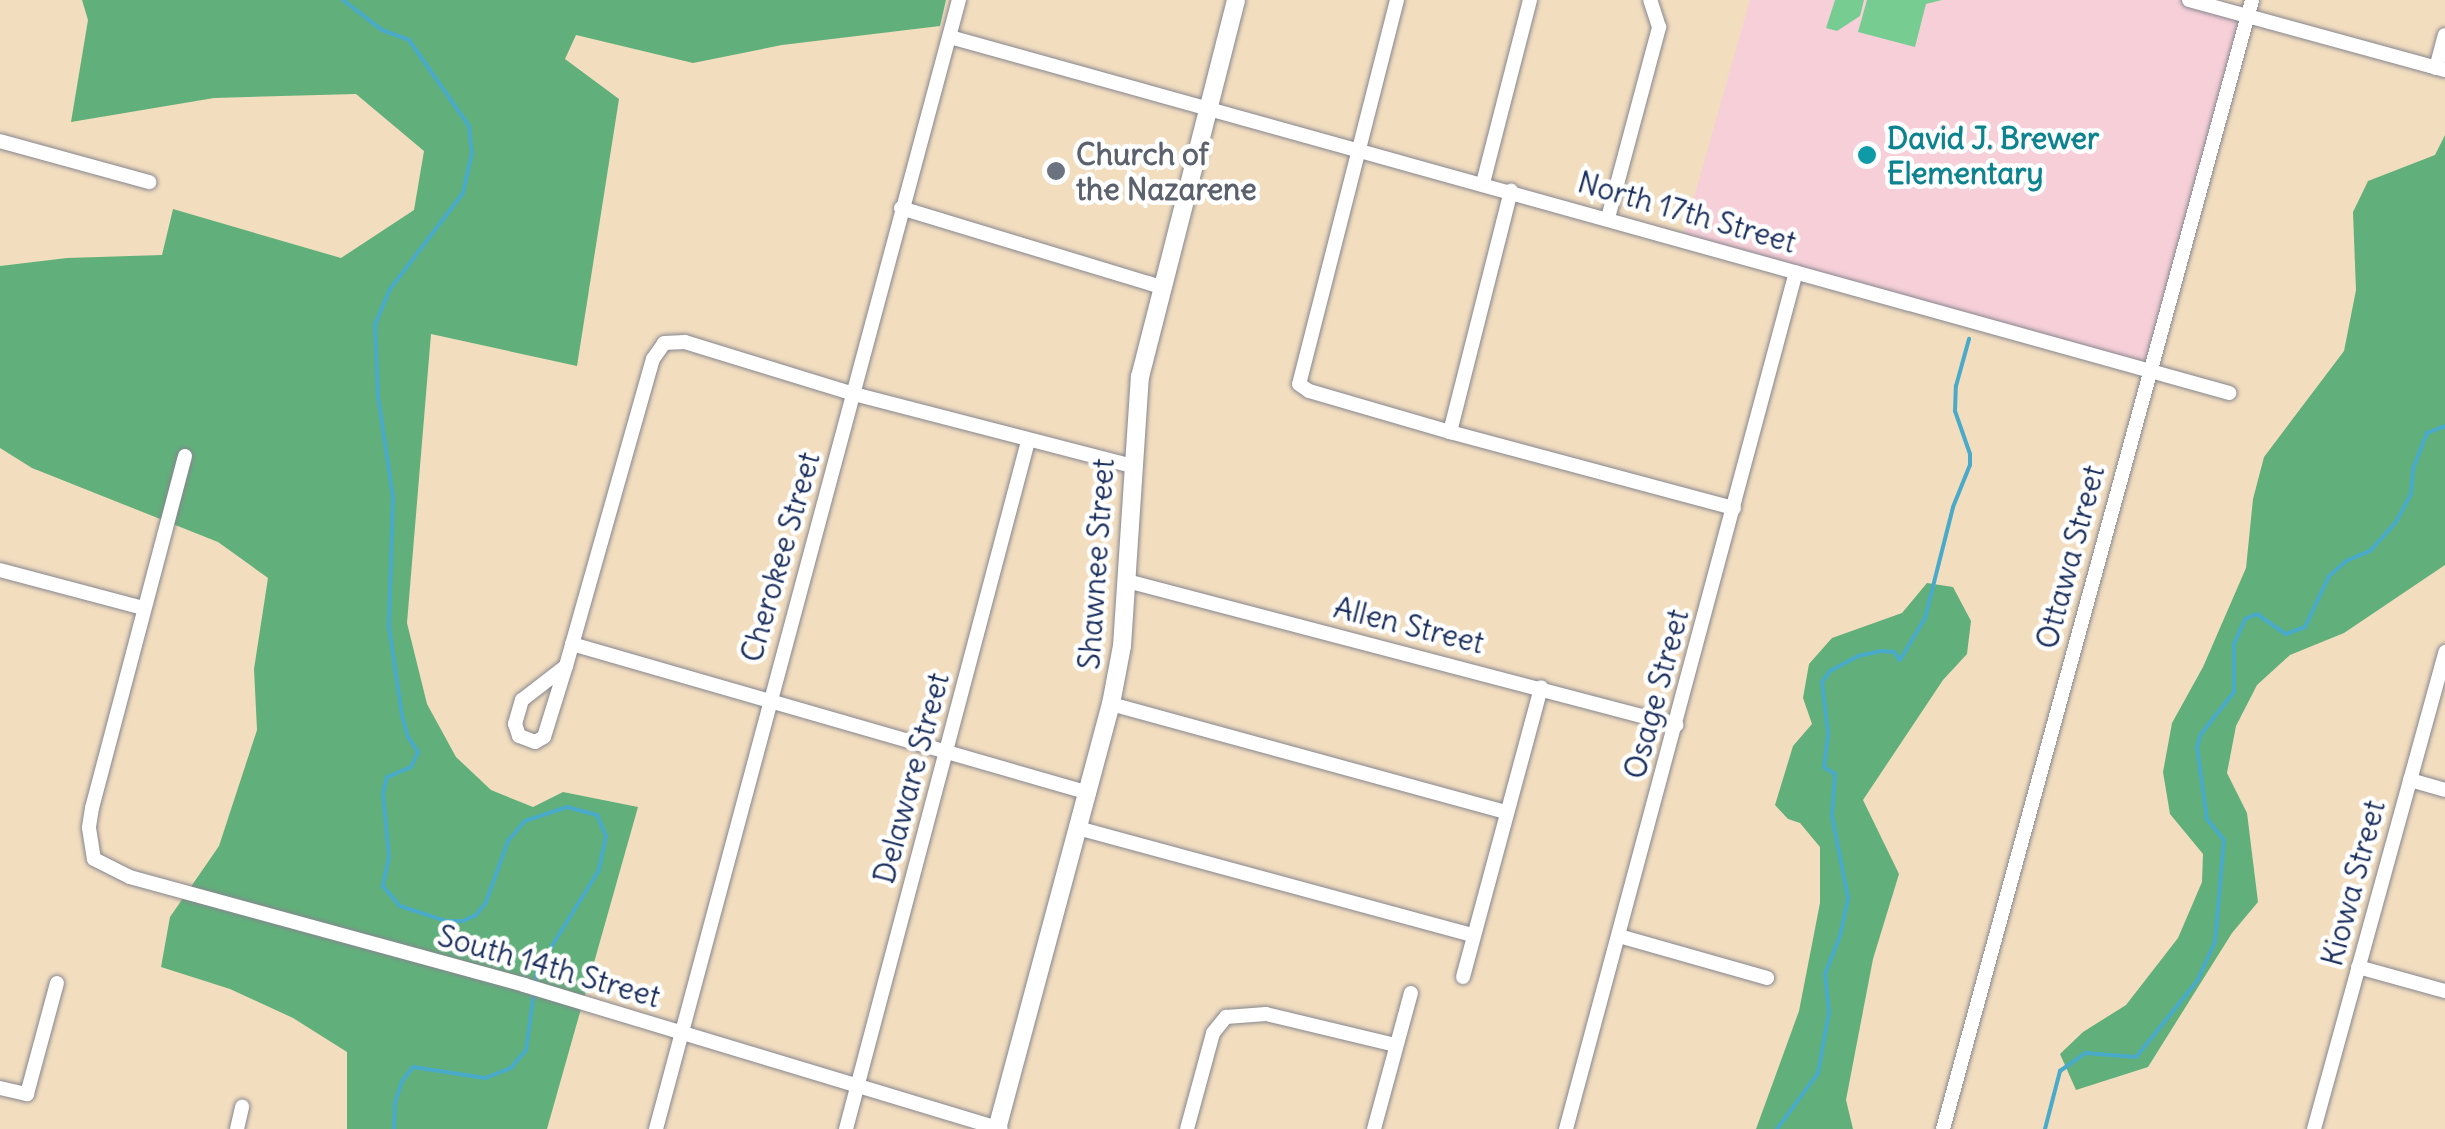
<!DOCTYPE html>
<style>
body{margin:0}
#map{position:relative;width:2445px;height:1129px;overflow:hidden;background:#f2ddbf;font-family:Delius,sans-serif}
div>[style]{position:absolute}
.built>*{inset:0;background:#f6cfd8}
.green>*{inset:0;background:#77cc91}
.forest>*{inset:0;background:#61b07b}
.stream>*{height:4px;margin:-2px;padding:0 2px;transform-origin:2px;border-radius:2px;background:#4aaac9}
.roads{filter:drop-shadow(0 0 2px #86868e) drop-shadow(0 0 2px #86868e)}
.minor>*{height:14px;margin:-7px;padding:0 7px;transform-origin:7px;border-radius:7px;background:#fff}
.tertiary>*{height:18px;margin:-9px;padding:0 9px;transform-origin:9px;border-radius:9px;background:#fff}
.dots>*{width:28px;height:28px;translate:-50% -50%;box-sizing:border-box;border:5px solid #fff;border-radius:50%}
span{translate:-50% -50%;white-space:nowrap;text-align:center;line-height:1.15;-webkit-text-stroke:9px #fff;paint-order:stroke}
.culture-label{font-size:30px;color:#0d838f;font-weight:700}
.left{translate:0 -50%;text-align:left}
.worship-label{font-size:30px;color:#5b616d;font-weight:700}
.street-label{font-size:30px;color:#1b2f5e}
</style>
<div id="map">
<div class="built">
<div style="clip-path:polygon(1750px 0,2189px 0,2248px 16px,2150px 370px,1682px 240px)"></div>
</div>
<div class="green">
<div style="clip-path:polygon(1835px 0,1864px 0,1860px 16px,1837px 31px,1826px 28px)"></div>
<div style="clip-path:polygon(1867px 0,1942px 0,1926px 4px,1915px 47px,1858px 32px)"></div>
</div>
<div class="forest">
<div style="clip-path:polygon(82px 0,946px 0,940px 26px,782px 45px,693px 63px,576px 35px,565px 59px,619px 99px,577px 366px,431px 334px,407px 623px,427px 704px,456px 757px,491px 790px,533px 807px,563px 792px,638px 807px,547px 1129px,347px 1129px,347px 1052px,293px 1018px,230px 989px,161px 967px,170px 917px,219px 846px,257px 730px,254px 669px,268px 578px,218px 542px,32px 468px,0 448px,0 266px,67px 258px,162px 255px,173px 209px,341px 258px,414px 210px,424px 151px,356px 94px,214px 98px,71px 122px,88px 20px)"></div>
<div style="clip-path:polygon(2445px 135px,2445px 565px,2344px 633px,2290px 655px,2257px 685px,2236px 726px,2227px 773px,2247px 813px,2258px 902px,2232px 933px,2148px 1067px,2076px 1090px,2060px 1054px,2083px 1032px,2126px 1005px,2178px 938px,2202px 882px,2203px 854px,2170px 814px,2163px 772px,2172px 723px,2203px 667px,2246px 568px,2253px 499px,2264px 457px,2344px 351px,2356px 290px,2353px 212px,2368px 181px,2435px 155px)"></div>
<div style="clip-path:polygon(1927px 583px,1953px 587px,1971px 621px,1967px 654px,1943px 680px,1863px 800px,1899px 874px,1873px 959px,1846px 1100px,1853px 1129px,1756px 1129px,1799px 1011px,1820px 903px,1820px 847px,1800px 823px,1788px 819px,1775px 805px,1793px 746px,1812px 724px,1803px 698px,1809px 664px,1832px 638px,1902px 613px)"></div>
</div>
<div class="stream">
<div style="left:343px;top:0;width:49px;rotate:37.6deg"></div>
<div style="left:382px;top:30px;width:29px;rotate:20deg"></div>
<div style="left:409px;top:40px;width:105px;rotate:55.1deg"></div>
<div style="left:469px;top:126px;width:27px;rotate:84deg"></div>
<div style="left:472px;top:153px;width:41px;rotate:102.7deg"></div>
<div style="left:463px;top:193px;width:121px;rotate:127.2deg"></div>
<div style="left:390px;top:289px;width:39px;rotate:113deg"></div>
<div style="left:375px;top:325px;width:71px;rotate:87.6deg"></div>
<div style="left:378px;top:396px;width:102px;rotate:81.6deg"></div>
<div style="left:393px;top:497px;width:130px;rotate:91.8deg"></div>
<div style="left:389px;top:627px;width:89px;rotate:81.6deg"></div>
<div style="left:402px;top:715px;width:23px;rotate:75deg"></div>
<div style="left:408px;top:737px;width:18px;rotate:56deg"></div>
<div style="left:418px;top:752px;width:17px;rotate:115deg"></div>
<div style="left:411px;top:767px;width:26px;rotate:157deg"></div>
<div style="left:387px;top:777px;width:16px;rotate:104deg"></div>
<div style="left:383px;top:793px;width:64px;rotate:84.6deg"></div>
<div style="left:389px;top:857px;width:30px;rotate:102deg"></div>
<div style="left:383px;top:886px;width:26px;rotate:50deg"></div>
<div style="left:400px;top:906px;width:48px;rotate:18.1deg"></div>
<div style="left:446px;top:921px;width:17px"></div>
<div style="left:463px;top:921px;width:14px;rotate:-25deg"></div>
<div style="left:476px;top:915px;width:16px;rotate:-52deg"></div>
<div style="left:486px;top:902px;width:65px;rotate:-70.2deg"></div>
<div style="left:508px;top:841px;width:26px;rotate:-50deg"></div>
<div style="left:525px;top:821px;width:44px;rotate:-18.4deg"></div>
<div style="left:567px;top:807px;width:31px;rotate:15deg"></div>
<div style="left:597px;top:815px;width:23px;rotate:67deg"></div>
<div style="left:606px;top:836px;width:35px;rotate:102deg"></div>
<div style="left:599px;top:870px;width:118px;rotate:121.8deg"></div>
<div style="left:537px;top:970px;width:81px;rotate:97.8deg"></div>
<div style="left:526px;top:1050px;width:23px;rotate:130deg"></div>
<div style="left:511px;top:1068px;width:28px;rotate:159deg"></div>
<div style="left:485px;top:1078px;width:73px;rotate:-171.3deg"></div>
<div style="left:413px;top:1067px;width:18px;rotate:128deg"></div>
<div style="left:402px;top:1081px;width:22px;rotate:108deg"></div>
<div style="left:395px;top:1102px;width:27px;rotate:92deg"></div>
<div style="left:1777px;top:1129px;width:69px;rotate:-53.8deg"></div>
<div style="left:1818px;top:1073px;width:62px;rotate:-79.8deg"></div>
<div style="left:1829px;top:1012px;width:38px;rotate:-96deg"></div>
<div style="left:1825px;top:974px;width:41px;rotate:-68.5deg"></div>
<div style="left:1840px;top:936px;width:39px;rotate:-78deg"></div>
<div style="left:1848px;top:898px;width:84px;rotate:-101deg"></div>
<div style="left:1832px;top:816px;width:42px;rotate:-85.9deg"></div>
<div style="left:1835px;top:774px;width:13px;rotate:-148deg"></div>
<div style="left:1824px;top:767px;width:35px;rotate:-83deg"></div>
<div style="left:1828px;top:732px;width:50px;rotate:-96.8deg"></div>
<div style="left:1822px;top:682px;width:14px;rotate:-54deg"></div>
<div style="left:1830px;top:671px;width:32px;rotate:-28deg"></div>
<div style="left:1858px;top:656px;width:24px;rotate:-12deg"></div>
<div style="left:1881px;top:651px;width:13px;rotate:4deg"></div>
<div style="left:1894px;top:652px;width:10px;rotate:53deg"></div>
<div style="left:1900px;top:660px;width:49px;rotate:-59.2deg"></div>
<div style="left:1925px;top:618px;width:114px;rotate:-75.8deg"></div>
<div style="left:1953px;top:507px;width:45px;rotate:-68deg"></div>
<div style="left:1970px;top:465px;width:11px;rotate:-90deg"></div>
<div style="left:1970px;top:454px;width:46px;rotate:-109.2deg"></div>
<div style="left:1955px;top:411px;width:25px;rotate:-88deg"></div>
<div style="left:1956px;top:386px;width:49px;rotate:-74.5deg"></div>
<div style="left:2045px;top:1129px;width:60px;rotate:-75.5deg"></div>
<div style="left:2060px;top:1071px;width:32px;rotate:-35deg"></div>
<div style="left:2086px;top:1053px;width:50px;rotate:4.6deg"></div>
<div style="left:2136px;top:1057px;width:97px;rotate:-51.2deg"></div>
<div style="left:2197px;top:981px;width:43px;rotate:-65.2deg"></div>
<div style="left:2215px;top:942px;width:102px;rotate:-85deg"></div>
<div style="left:2224px;top:840px;width:27px;rotate:-129deg"></div>
<div style="left:2207px;top:819px;width:73px;rotate:-97.9deg"></div>
<div style="left:2197px;top:747px;width:14px;rotate:-73deg"></div>
<div style="left:2201px;top:734px;width:53px;rotate:-51.8deg"></div>
<div style="left:2234px;top:692px;width:48px;rotate:-90deg"></div>
<div style="left:2234px;top:644px;width:27px;rotate:-66deg"></div>
<div style="left:2245px;top:619px;width:13px;rotate:-23deg"></div>
<div style="left:2257px;top:614px;width:35px;rotate:35deg"></div>
<div style="left:2286px;top:634px;width:20px;rotate:-20deg"></div>
<div style="left:2305px;top:627px;width:56px;rotate:-64.8deg"></div>
<div style="left:2329px;top:576px;width:23px;rotate:-41deg"></div>
<div style="left:2346px;top:561px;width:26px;rotate:-23deg"></div>
<div style="left:2370px;top:551px;width:39px;rotate:-48deg"></div>
<div style="left:2396px;top:522px;width:32px;rotate:-62deg"></div>
<div style="left:2411px;top:494px;width:25px;rotate:-85deg"></div>
<div style="left:2413px;top:469px;width:39px;rotate:-69deg"></div>
<div style="left:2427px;top:433px;width:19px;rotate:-21deg"></div>
</div>
<div class="roads">
<div class="minor">
<div style="left:1397px;top:0;width:396px;rotate:104.3deg"></div>
<div style="left:1299px;top:384px;width:12px;rotate:35deg"></div>
<div style="left:1309px;top:391px;width:147px;rotate:16.2deg"></div>
<div style="left:1450px;top:432px;width:294px;rotate:15deg"></div>
<div style="left:2189px;top:0;width:265px;rotate:15.3deg"></div>
<div style="left:950px;top:37px;width:1328px;rotate:15.55deg"></div>
<div style="left:2436px;top:68px;width:34px;rotate:-75deg"></div>
<div style="left:0;top:141px;width:155px;rotate:15.4deg"></div>
<div style="left:1483px;top:183px;width:189px;rotate:-75.6deg"></div>
<div style="left:901px;top:208px;width:272px;rotate:16.9deg"></div>
<div style="left:1608px;top:218px;width:198px;rotate:-75deg"></div>
<div style="left:1659px;top:27px;width:28px;rotate:-108deg"></div>
<div style="left:1450px;top:432px;width:249px;rotate:-75.8deg"></div>
<div style="left:185px;top:456px;width:364px;rotate:104.8deg"></div>
<div style="left:92px;top:808px;width:20px;rotate:99deg"></div>
<div style="left:89px;top:828px;width:31px;rotate:81deg"></div>
<div style="left:94px;top:859px;width:40px;rotate:26.6deg"></div>
<div style="left:130px;top:877px;width:409px;rotate:15.3deg"></div>
<div style="left:524px;top:985px;width:498px;rotate:16.8deg"></div>
<div style="left:0;top:570px;width:148px;rotate:14.9deg"></div>
<div style="left:1127px;top:581px;width:568px;rotate:14.7deg"></div>
<div style="left:572px;top:644px;width:538px;rotate:16.08deg"></div>
<div style="left:566px;top:666px;width:74px;rotate:107.2deg"></div>
<div style="left:544px;top:737px;width:10px;rotate:151deg"></div>
<div style="left:535px;top:742px;width:17px;rotate:-159deg"></div>
<div style="left:519px;top:736px;width:13px;rotate:-108deg"></div>
<div style="left:515px;top:724px;width:25px;rotate:-74deg"></div>
<div style="left:522px;top:700px;width:56px;rotate:-37.7deg"></div>
<div style="left:566px;top:666px;width:319px;rotate:-74.2deg"></div>
<div style="left:653px;top:359px;width:19px;rotate:-55deg"></div>
<div style="left:664px;top:343px;width:21px;rotate:-3deg"></div>
<div style="left:685px;top:342px;width:177px;rotate:17.1deg"></div>
<div style="left:854px;top:394px;width:287px;rotate:14.5deg"></div>
<div style="left:1111px;top:704px;width:409px;rotate:15.3deg"></div>
<div style="left:2410px;top:780px;width:36px;rotate:16deg"></div>
<div style="left:1078px;top:828px;width:409px;rotate:15.2deg"></div>
<div style="left:1619px;top:936px;width:154px;rotate:15.8deg"></div>
<div style="left:2358px;top:967px;width:90px;rotate:15.4deg"></div>
<div style="left:1463px;top:977px;width:300px;rotate:-74.9deg"></div>
<div style="left:0;top:1088px;width:28px;rotate:13deg"></div>
<div style="left:27px;top:1094px;width:115px;rotate:-74.9deg"></div>
<div style="left:237px;top:1129px;width:23px;rotate:-77deg"></div>
<div style="left:656px;top:1129px;width:1169px;rotate:-74.98deg"></div>
<div style="left:846px;top:1129px;width:712px;rotate:-75.18deg"></div>
<div style="left:1187px;top:1129px;width:99px;rotate:-74.8deg"></div>
<div style="left:1213px;top:1033px;width:21px;rotate:-51deg"></div>
<div style="left:1226px;top:1017px;width:40px;rotate:-4.3deg"></div>
<div style="left:1266px;top:1014px;width:133px;rotate:13.5deg"></div>
<div style="left:1374px;top:1129px;width:141px;rotate:-74.8deg"></div>
<div style="left:1566px;top:1129px;width:887px;rotate:-74.98deg"></div>
<div style="left:1943px;top:1129px;width:1171px;rotate:-74.69deg"></div>
<div style="left:2314px;top:1129px;width:495px;rotate:-74.6deg"></div>
</div>
<div class="tertiary">
<div style="left:997px;top:1129px;width:440px;rotate:-75deg"></div>
<div style="left:1111px;top:704px;width:59px;rotate:-79.3deg"></div>
<div style="left:1122px;top:646px;width:270px;rotate:-86.2deg"></div>
<div style="left:1140px;top:377px;width:389px;rotate:-75.7deg"></div>
</div>
</div>
<div class="dots">
<div style="left:1867px;top:155px;background:#0f9aa8"></div>
<div style="left:1056px;top:171px;background:#6b7280"></div>
</div>
<div class="culture-label">
<span class="left" style="left:1887px;top:155px">David J. Brewer<br>Elementary</span>
</div>
<div class="worship-label">
<span class="left" style="left:1076px;top:171px">Church of<br>the Nazarene</span>
</div>
<div class="street-label">
<span style="left:1687px;top:212px;rotate:16deg">North 17th Street</span>
<span style="left:780px;top:557px;rotate:-74deg">Cherokee Street</span>
<span style="left:2070px;top:557px;rotate:-75deg">Ottawa Street</span>
<span style="left:1096px;top:564px;rotate:-86deg">Shawnee Street</span>
<span style="left:1409px;top:625px;rotate:14deg">Allen Street</span>
<span style="left:1656px;top:694px;rotate:-75deg">Osage Street</span>
<span style="left:911px;top:778px;rotate:-75deg">Delaware Street</span>
<span style="left:2353px;top:883px;rotate:-75deg">Kiowa Street</span>
<span style="left:549px;top:966px;rotate:16deg">South 14th Street</span>
</div>
</div>
